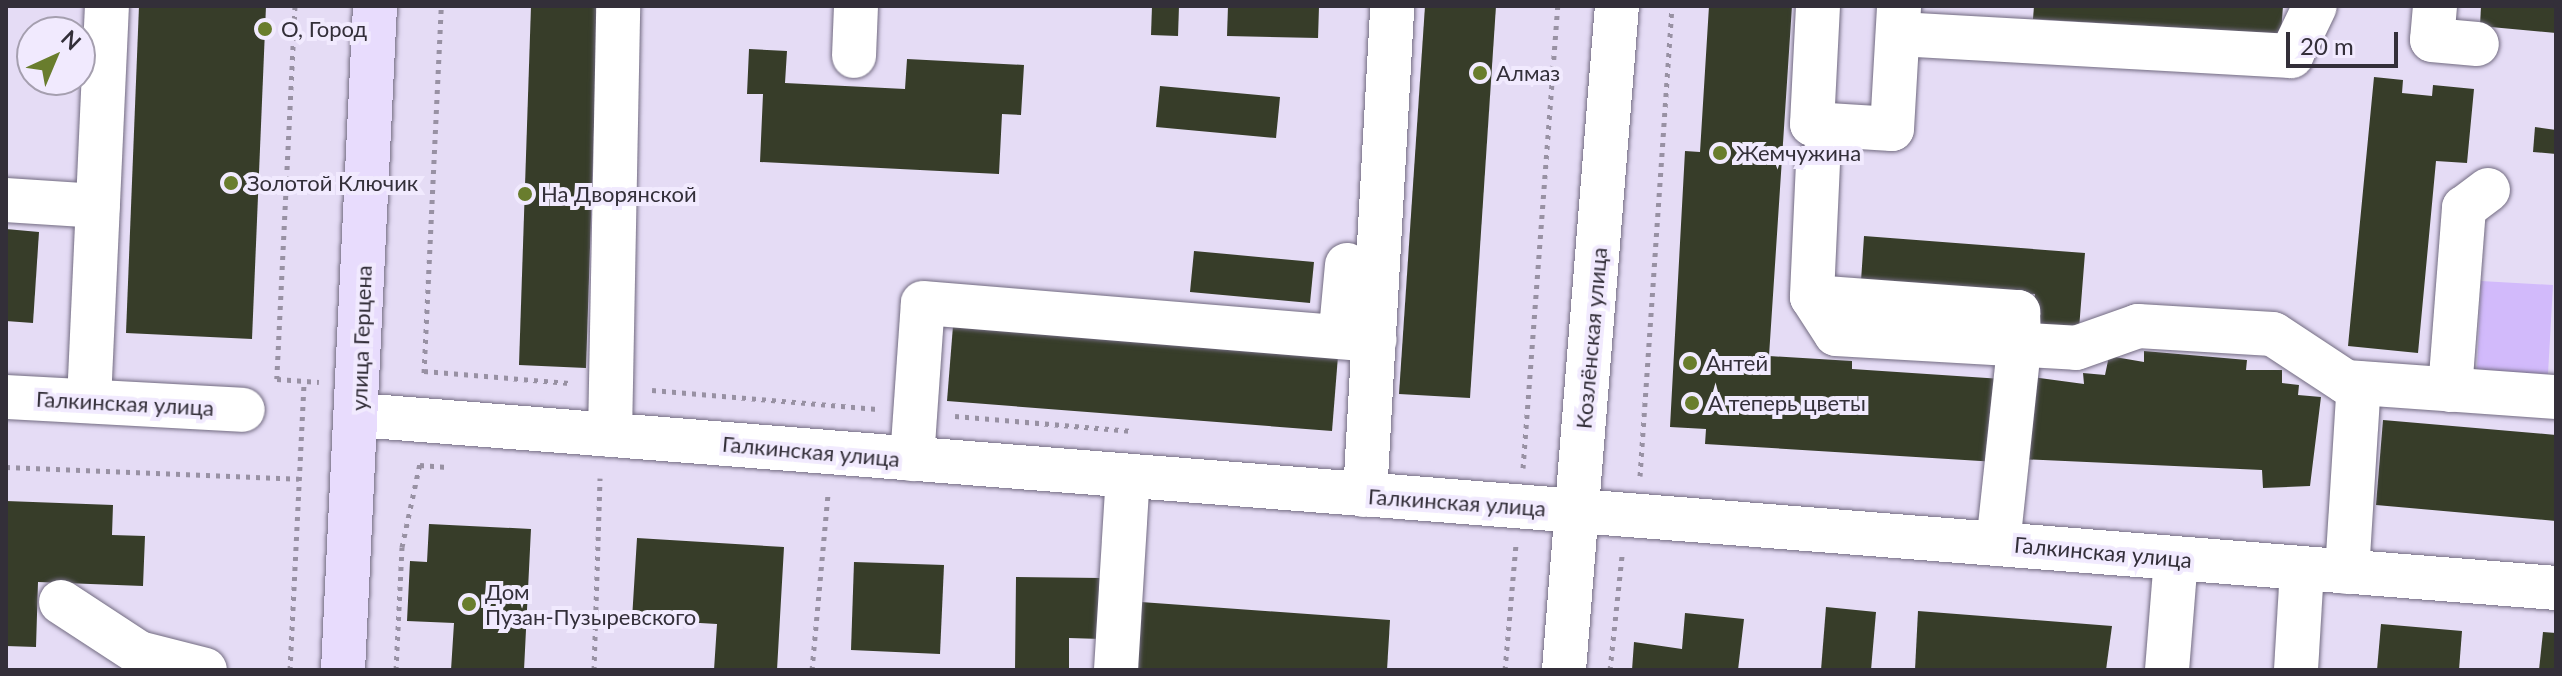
<!DOCTYPE html>
<meta charset="utf-8">
<style>
body{margin:0}
#map{position:relative;width:2562px;height:676px;overflow:hidden;background:#e5dcf5;font-family:Lato,sans-serif}
div>[style]{position:absolute}
.green>*{inset:0;background:#d2bafb}
.building>*{inset:0;background:#373d29}
.path>*{height:5px;margin-top:-2.5px;transform-origin:0;background:repeating-linear-gradient(90deg,#9891a3 0 4px,transparent 0 10px)}
.roads{filter:drop-shadow(0 0 2px #726b81) drop-shadow(0 0 2px #726b81)}
.minor>*{height:44px;margin:-22px;padding:0 22px;transform-origin:22px;border-radius:22px;background:#fff}
.major>*{height:44px;margin:-22px;padding:0 22px;transform-origin:22px;border-radius:22px;background:#e8dcfd}
.dots>*{width:22px;height:22px;translate:-50% -50%;box-sizing:border-box;border:4px solid #f1eafe;border-radius:50%}
span{translate:-50% -50%;white-space:nowrap;text-align:center;line-height:1.15;-webkit-text-stroke:8px #f1eafe;paint-order:stroke}
.poi-label{font-size:22px;color:#332f39}
.left{translate:0 -50%;text-align:left}
.street-label{font-size:22px;color:#332f39}
.frame{position:absolute;inset:0;border:8px solid #332f39;pointer-events:none}
.north{position:absolute;left:16px;top:16px;width:80px;height:80px;box-sizing:border-box;background:#f1eafe;border:2px solid #a59faf;border-radius:50%;rotate:44deg;font-size:22px;font-weight:700;line-height:32px;text-align:center;color:#332f39}
.north::after{content:'';display:block;margin:auto;width:28px;height:36px;background:#697d2d;clip-path:polygon(50% 0,100% 100%,50% 72%,0 100%)}
.scale{position:absolute;left:2286px;top:32px;width:112px;height:36px;box-sizing:border-box;border:4px solid #332f39;border-top:0;padding-left:10px;font-size:24px;line-height:28px;white-space:nowrap;color:#332f39;-webkit-text-stroke:6px #f1eafe;paint-order:stroke}
</style>
<div id="map">
<div class="green">
<div style="clip-path:polygon(2481px 281px,2553px 285px,2548px 374px,2477px 370px)"></div>
</div>
<div class="building">
<div style="clip-path:polygon(139px 6px,266px 6px,252px 339px,126px 333px)"></div>
<div style="clip-path:polygon(531px 6px,598px 6px,586px 368px,519px 365px)"></div>
<div style="clip-path:polygon(1152px 6px,1179px 6px,1178px 36px,1151px 35px)"></div>
<div style="clip-path:polygon(1228px 6px,1319px 6px,1318px 38px,1227px 36px)"></div>
<div style="clip-path:polygon(1425px 6px,1496px 6px,1470px 398px,1399px 394px)"></div>
<div style="clip-path:polygon(1709px 6px,1792px 6px,1769px 356px,1852px 361px,1852px 369px,2002px 379px,1997px 462px,1705px 444px,1706px 429px,1670px 427px,1685px 151px,1700px 152px)"></div>
<div style="clip-path:polygon(2034px 6px,2283px 6px,2281px 34px,2033px 19px)"></div>
<div style="clip-path:polygon(2481px 6px,2556px 6px,2556px 33px,2480px 26px)"></div>
<div style="clip-path:polygon(749px 49px,787px 51px,785px 83px,905px 89px,907px 59px,1024px 65px,1021px 115px,1002px 114px,999px 174px,760px 162px,763px 94px,747px 94px)"></div>
<div style="clip-path:polygon(2374px 77px,2403px 80px,2402px 93px,2432px 96px,2433px 85px,2474px 89px,2467px 163px,2436px 161px,2418px 353px,2348px 346px)"></div>
<div style="clip-path:polygon(1160px 86px,1280px 97px,1276px 138px,1156px 127px)"></div>
<div style="clip-path:polygon(2535px 127px,2556px 130px,2556px 154px,2533px 152px)"></div>
<div style="clip-path:polygon(6px 229px,39px 232px,33px 323px,6px 321px)"></div>
<div style="clip-path:polygon(1864px 236px,2085px 253px,2079px 329px,2032px 325px,2035px 294px,1861px 281px)"></div>
<div style="clip-path:polygon(1194px 251px,1314px 262px,1310px 303px,1190px 292px)"></div>
<div style="clip-path:polygon(953px 326px,1338px 356px,1332px 431px,947px 401px)"></div>
<div style="clip-path:polygon(2144px 351px,2247px 360px,2246px 370px,2282px 370px,2282px 383px,2299px 385px,2298px 395px,2321px 397px,2310px 486px,2263px 488px,2262px 470px,2019px 459px,2024px 376px,2084px 384px,2083px 373px,2105px 375px,2109px 356px,2144px 362px)"></div>
<div style="clip-path:polygon(2383px 420px,2556px 435px,2556px 521px,2376px 505px)"></div>
<div style="clip-path:polygon(6px 501px,113px 505px,112px 535px,145px 536px,143px 586px,38px 582px,36px 647px,6px 646px)"></div>
<div style="clip-path:polygon(429px 524px,531px 529px,524px 670px,451px 670px,454px 623px,407px 621px,410px 561px,427px 562px)"></div>
<div style="clip-path:polygon(637px 538px,784px 547px,777px 670px,714px 670px,717px 624px,632px 619px)"></div>
<div style="clip-path:polygon(854px 562px,944px 565px,940px 654px,851px 650px)"></div>
<div style="clip-path:polygon(1016px 577px,1101px 578px,1101px 639px,1069px 638px,1069px 670px,1015px 670px)"></div>
<div style="clip-path:polygon(1127px 601px,1390px 620px,1387px 670px,1122px 670px)"></div>
<div style="clip-path:polygon(1826px 607px,1876px 612px,1871px 670px,1821px 670px)"></div>
<div style="clip-path:polygon(1918px 611px,2112px 626px,2106px 670px,1915px 670px)"></div>
<div style="clip-path:polygon(1685px 613px,1744px 619px,1738px 670px,1632px 670px,1634px 642px,1682px 649px)"></div>
<div style="clip-path:polygon(2381px 624px,2462px 631px,2459px 670px,2377px 670px)"></div>
<div style="clip-path:polygon(2543px 632px,2556px 633px,2556px 670px,2539px 670px)"></div>
</div>
<div class="path">
<div style="left:295px;top:6px;width:373px;rotate:92.8deg"></div>
<div style="left:277px;top:379px;width:42px;rotate:4.1deg"></div>
<div style="left:424px;top:371px;width:146px;rotate:4.7deg"></div>
<div style="left:424px;top:373px;width:367px;rotate:-87.3deg"></div>
<div style="left:652px;top:390px;width:226px;rotate:4.8deg"></div>
<div style="left:955px;top:416px;width:178px;rotate:4.8deg"></div>
<div style="left:420px;top:465px;width:27px;rotate:4deg"></div>
<div style="left:6px;top:467px;width:293px;rotate:2.3deg"></div>
<div style="left:1523px;top:468px;width:463px;rotate:-85.7deg"></div>
<div style="left:1640px;top:476px;width:471px;rotate:-86.1deg"></div>
<div style="left:290px;top:670px;width:289px;rotate:-87.2deg"></div>
<div style="left:396px;top:670px;width:123px;rotate:-87.2deg"></div>
<div style="left:402px;top:547px;width:86px;rotate:-77.9deg"></div>
<div style="left:594px;top:670px;width:192px;rotate:-88.2deg"></div>
<div style="left:812px;top:670px;width:176px;rotate:-84.8deg"></div>
<div style="left:1505px;top:670px;width:125px;rotate:-85deg"></div>
<div style="left:1610px;top:670px;width:116px;rotate:-84deg"></div>
</div>
<div class="roads">
<div class="minor">
<div style="left:1818px;top:6px;width:118px;rotate:92.9deg"></div>
<div style="left:1812px;top:124px;width:80px;rotate:3.6deg"></div>
<div style="left:1892px;top:129px;width:123px;rotate:-86.7deg"></div>
<div style="left:2435px;top:6px;width:34px;rotate:95deg"></div>
<div style="left:2432px;top:40px;width:45px;rotate:5.1deg"></div>
<div style="left:1898px;top:34px;width:394px;rotate:3.2deg"></div>
<div style="left:2291px;top:56px;width:55px;rotate:-64.4deg"></div>
<div style="left:854px;top:56px;width:50px;rotate:-87.7deg"></div>
<div style="left:1818px;top:163px;width:134px;rotate:92.6deg"></div>
<div style="left:1812px;top:297px;width:44px;rotate:57deg"></div>
<div style="left:1836px;top:334px;width:240px;rotate:3.3deg"></div>
<div style="left:2076px;top:348px;width:66px;rotate:-19.5deg"></div>
<div style="left:2138px;top:326px;width:135px;rotate:3.4deg"></div>
<div style="left:2273px;top:334px;width:87px;rotate:33.3deg"></div>
<div style="left:2346px;top:382px;width:211px;rotate:4.1deg"></div>
<div style="left:6px;top:200px;width:92px;rotate:3.7deg"></div>
<div style="left:1347px;top:265px;width:54px;rotate:95.3deg"></div>
<div style="left:1342px;top:319px;width:38px;rotate:33deg"></div>
<div style="left:1812px;top:297px;width:207px;rotate:4.2deg"></div>
<div style="left:2018px;top:312px;width:36px;rotate:88deg"></div>
<div style="left:2019px;top:348px;width:197px;rotate:96.1deg"></div>
<div style="left:2450px;top:390px;width:183px;rotate:-85.6deg"></div>
<div style="left:2464px;top:208px;width:30px;rotate:-37deg"></div>
<div style="left:6px;top:397px;width:237px;rotate:3.1deg"></div>
<div style="left:89px;top:401px;width:395px;rotate:-87.4deg"></div>
<div style="left:358px;top:415px;width:2205px;rotate:4.5deg"></div>
<div style="left:610px;top:435px;width:429px;rotate:-88.9deg"></div>
<div style="left:912px;top:459px;width:156px;rotate:-86deg"></div>
<div style="left:923px;top:303px;width:453px;rotate:4.7deg"></div>
<div style="left:1365px;top:495px;width:490px;rotate:-86.8deg"></div>
<div style="left:2347px;top:572px;width:189px;rotate:-86.4deg"></div>
<div style="left:61px;top:602px;width:93px;rotate:33.2deg"></div>
<div style="left:139px;top:653px;width:68px;rotate:14.4deg"></div>
<div style="left:1116px;top:670px;width:194px;rotate:-86.5deg"></div>
<div style="left:1564px;top:670px;width:666px;rotate:-85.44deg"></div>
<div style="left:2167px;top:670px;width:112px;rotate:-85.4deg"></div>
<div style="left:2296px;top:670px;width:102px;rotate:-86.6deg"></div>
</div>
<div class="major">
<div style="left:343px;top:670px;width:665px;rotate:-87.24deg"></div>
</div>
</div>
<div class="dots">
<div style="left:265px;top:29px;background:#697d2d"></div>
<div style="left:1480px;top:73px;background:#697d2d"></div>
<div style="left:1720px;top:153px;background:#697d2d"></div>
<div style="left:231px;top:183px;background:#697d2d"></div>
<div style="left:525px;top:194px;background:#697d2d"></div>
<div style="left:1690px;top:363px;background:#697d2d"></div>
<div style="left:1692px;top:403px;background:#697d2d"></div>
<div style="left:469px;top:604px;background:#697d2d"></div>
</div>
<div class="poi-label">
<span class="left" style="left:281px;top:29px">О, Город</span>
<span class="left" style="left:1496px;top:73px">Алмаз</span>
<span class="left" style="left:1736px;top:153px">Жемчужина</span>
<span class="left" style="left:247px;top:183px">Золотой Ключик</span>
<span class="left" style="left:541px;top:194px">На Дворянской</span>
<span class="left" style="left:1706px;top:363px">Антей</span>
<span class="left" style="left:1708px;top:403px">А теперь цветы</span>
<span class="left" style="left:485px;top:604px">Дом<br>Пузан-Пузыревского</span>
</div>
<div class="street-label">
<span style="left:361px;top:338px;rotate:-88deg">улица Герцена</span>
<span style="left:1591px;top:338px;rotate:-85deg">Козлёнская улица</span>
<span style="left:125px;top:403px;rotate:3deg">Галкинская улица</span>
<span style="left:811px;top:451px;rotate:5deg">Галкинская улица</span>
<span style="left:1457px;top:502px;rotate:4deg">Галкинская улица</span>
<span style="left:2103px;top:552px;rotate:5deg">Галкинская улица</span>
</div>
<div class="frame"></div>
<div class="north">N</div>
<div class="scale">20 m</div>
</div>
